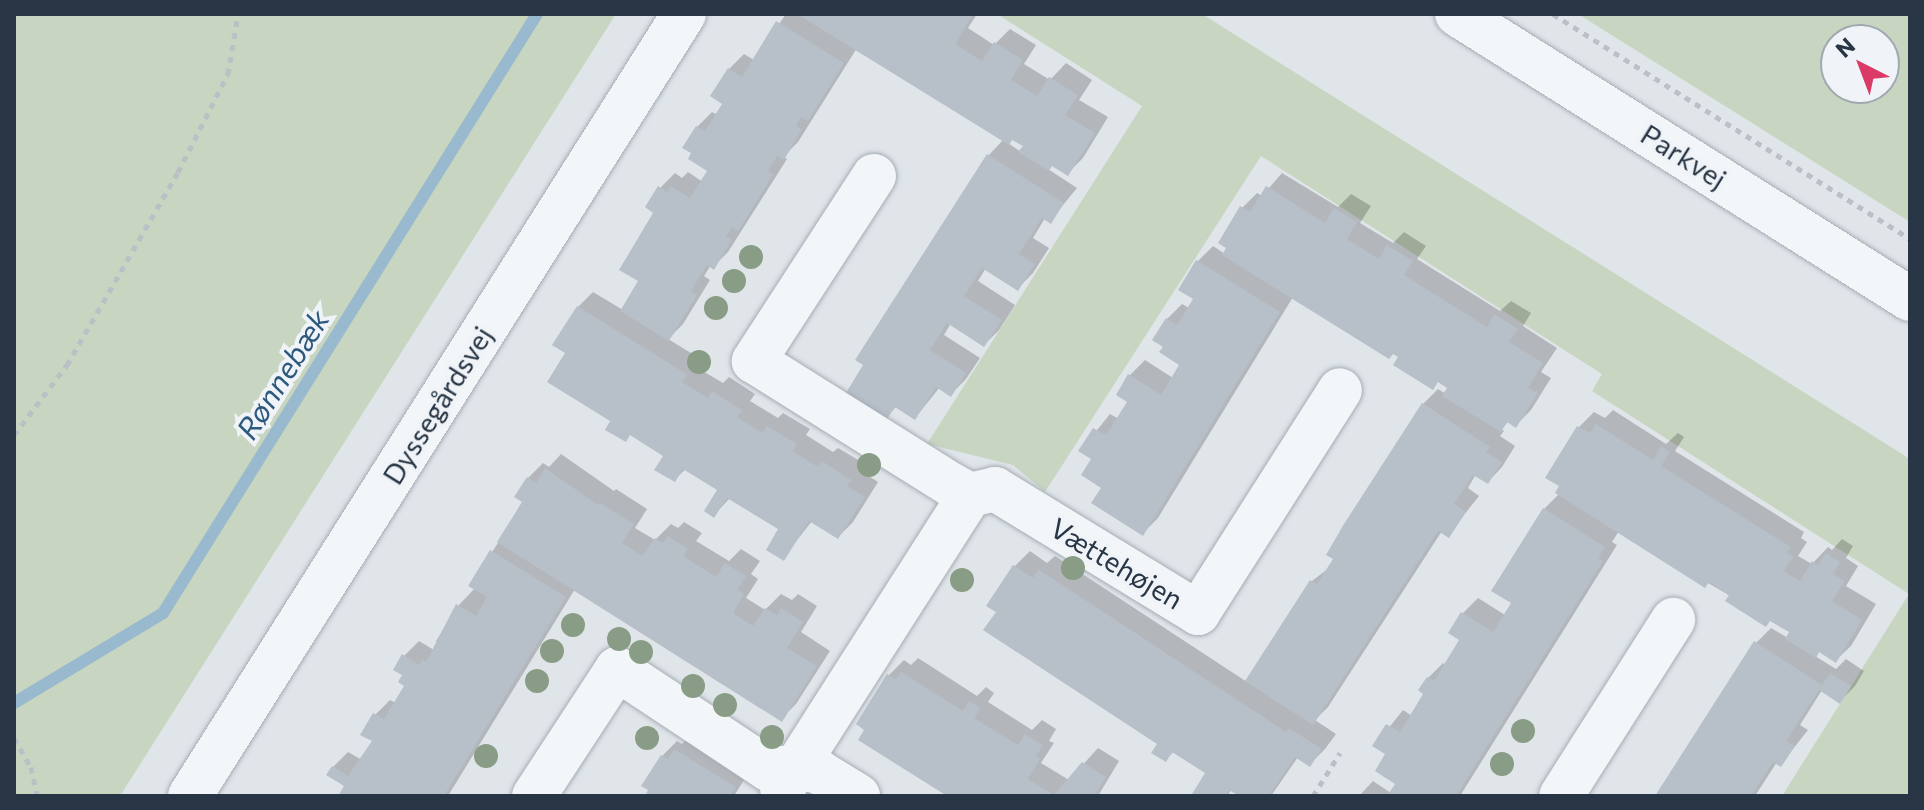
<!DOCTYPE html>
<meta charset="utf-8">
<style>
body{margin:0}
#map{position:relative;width:1924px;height:810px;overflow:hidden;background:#e0e5ea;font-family:Commissioner,sans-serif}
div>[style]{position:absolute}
.green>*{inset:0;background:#c8d5c0}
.shadow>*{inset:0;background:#0003}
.stream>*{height:12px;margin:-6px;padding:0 6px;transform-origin:6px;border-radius:6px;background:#98b9ce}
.building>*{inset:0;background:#b7bfc9}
.path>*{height:5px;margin-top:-2.5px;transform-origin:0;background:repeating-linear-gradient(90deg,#bac0c6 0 6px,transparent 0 12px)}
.roads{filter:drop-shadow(0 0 2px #a5adb5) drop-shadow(0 0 2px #a5adb5)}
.minor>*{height:44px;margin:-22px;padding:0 22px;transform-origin:22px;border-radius:22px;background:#f3f6f8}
.tertiary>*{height:44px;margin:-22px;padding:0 22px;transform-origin:22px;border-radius:22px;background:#f3f6f8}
.trees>*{width:24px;height:24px;margin:-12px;border-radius:50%;background:#899c85}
span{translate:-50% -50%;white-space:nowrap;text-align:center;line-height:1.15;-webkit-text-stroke:8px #f0f4f8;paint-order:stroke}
.street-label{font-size:28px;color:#273544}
.water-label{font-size:30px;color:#2d5a7c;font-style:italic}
.frame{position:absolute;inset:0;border:16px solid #273544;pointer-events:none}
.north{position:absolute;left:1820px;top:24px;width:80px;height:80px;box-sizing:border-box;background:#f0f4f8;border:2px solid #a0a8b0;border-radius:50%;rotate:318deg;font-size:22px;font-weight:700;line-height:32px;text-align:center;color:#273544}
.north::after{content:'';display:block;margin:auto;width:28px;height:36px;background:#db3a66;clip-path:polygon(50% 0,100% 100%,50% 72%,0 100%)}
</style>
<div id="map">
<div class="green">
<div style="clip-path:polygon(14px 14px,616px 14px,120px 796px,14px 796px)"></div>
<div style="clip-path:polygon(997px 14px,1202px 14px,1910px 459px,1910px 796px,1782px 796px,1909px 594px,1592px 391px,1602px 374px,1261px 156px,1045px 492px,1013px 465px,927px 444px,1142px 106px)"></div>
<div style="clip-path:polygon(evenodd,1578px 14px,1910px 14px,1910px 222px,1578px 14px,1836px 40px,1884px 40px,1884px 88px,1836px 88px,1836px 40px)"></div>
</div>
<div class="shadow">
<div style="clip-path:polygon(evenodd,786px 14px,977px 14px,968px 28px,994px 45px,1010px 29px,1036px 45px,1024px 64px,1050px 80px,1066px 63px,1092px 80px,1079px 100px,1108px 117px,1083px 158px,1068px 173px,1052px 164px,1048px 169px,1077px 188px,1050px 221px,1045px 218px,1033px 238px,1049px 248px,1033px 273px,1018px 288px,986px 268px,978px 281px,1015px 305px,999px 330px,984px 345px,951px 323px,944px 335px,980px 358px,966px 379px,951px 394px,940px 387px,915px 418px,897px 406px,887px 416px,989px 155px,1004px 139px,857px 48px,798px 142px,783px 157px,787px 159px,728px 252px,713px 267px,711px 265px,704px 276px,710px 280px,683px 324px,668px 339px,701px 359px,696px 367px,723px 383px,729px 377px,755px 394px,750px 401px,778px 418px,783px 413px,810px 429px,806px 435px,833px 452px,838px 448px,865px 464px,861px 471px,878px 482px,853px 522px,838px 537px,812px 521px,783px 558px,781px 529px,731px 497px,714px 515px,720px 490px,686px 469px,674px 480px,666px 455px,613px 421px,568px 353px,578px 307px,593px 292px,623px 310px,641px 281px,660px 188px,675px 173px,682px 178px,688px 172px,703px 182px,710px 171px,697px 127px,712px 112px,718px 115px,725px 103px,729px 69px,744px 54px,754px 60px,786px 14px,1013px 138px,1025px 146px,1021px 152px,1008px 143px,1013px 138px)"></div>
<div style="clip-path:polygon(1282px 173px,1338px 207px,1351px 194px,1371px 206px,1360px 223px,1393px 243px,1404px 232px,1426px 246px,1417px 259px,1500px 311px,1511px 301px,1531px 313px,1523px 326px,1557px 348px,1541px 372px,1551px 378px,1531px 410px,1516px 425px,1509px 421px,1501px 429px,1504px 431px,1500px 436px,1515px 446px,1502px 467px,1488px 482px,1476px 474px,1468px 488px,1479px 496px,1448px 535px,1442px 531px,1328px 707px,1315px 720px,1336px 734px,1325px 749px,1310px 764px,1298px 757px,1271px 796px,1242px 796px,1232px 789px,1227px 796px,1198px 796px,1208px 773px,1174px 751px,1166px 760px,1160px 743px,998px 611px,1015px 566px,1030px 551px,1047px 563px,1055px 556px,1247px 682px,1312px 581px,1329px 568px,1423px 404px,1438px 389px,1446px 394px,1449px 387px,1401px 356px,1293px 297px,1158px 518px,1143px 533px,1104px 487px,1094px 458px,1081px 450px,1110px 414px,1119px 419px,1130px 402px,1130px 375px,1145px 360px,1173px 378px,1182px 364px,1166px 346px,1167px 319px,1182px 304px,1189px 308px,1195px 298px,1198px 261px,1213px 246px,1225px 254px,1242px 208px,1257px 193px,1262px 196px)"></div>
<div style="clip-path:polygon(1613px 410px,1666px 444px,1678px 433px,1684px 437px,1675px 451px,1804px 532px,1801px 538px,1807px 542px,1798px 556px,1812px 564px,1828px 547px,1832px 550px,1842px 539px,1853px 546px,1846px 558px,1858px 566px,1846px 586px,1876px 604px,1851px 646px,1836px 660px,1820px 651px,1815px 656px,1836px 669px,1846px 659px,1864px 671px,1855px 686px,1840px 701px,1822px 690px,1800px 725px,1808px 730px,1781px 764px,1777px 762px,1755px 796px,1658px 796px,1756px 643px,1771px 628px,1788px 638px,1792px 632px,1619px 531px,1612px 542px,1617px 545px,1460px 796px,1359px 796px,1373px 781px,1391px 793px,1398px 783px,1388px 753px,1375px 745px,1403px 710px,1412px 716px,1426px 693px,1428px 678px,1443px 663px,1446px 665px,1462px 639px,1463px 613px,1478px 598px,1505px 615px,1513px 602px,1544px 509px,1559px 494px,1579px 427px,1594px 412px,1605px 418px)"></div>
<div style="clip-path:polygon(561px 454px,614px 491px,616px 489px,647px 509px,635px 528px,655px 540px,671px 524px,678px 528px,684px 522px,702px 533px,696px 541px,729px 561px,741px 549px,760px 561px,751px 574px,758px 579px,746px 598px,765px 610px,781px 594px,792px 600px,798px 594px,817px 606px,801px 632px,830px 651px,796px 704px,781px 719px,575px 589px,448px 796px,340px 796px,346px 785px,333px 767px,348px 752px,362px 760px,375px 741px,375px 715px,390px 700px,396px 703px,407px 686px,404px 656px,419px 641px,434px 650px,440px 643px,436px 641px,458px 606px,475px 588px,492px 552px,525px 502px,528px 478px,543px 463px,549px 467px)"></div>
<div style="clip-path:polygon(918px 658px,977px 696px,986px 687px,994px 693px,988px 702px,1032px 730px,1042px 720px,1056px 729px,1049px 741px,1054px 743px,1041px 763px,1069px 780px,1098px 748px,1119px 761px,1098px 796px,951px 796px,858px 724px,889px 675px,904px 660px,911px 665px)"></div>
<div style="clip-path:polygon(690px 735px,749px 772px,734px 796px,647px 796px,662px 756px,677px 741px,682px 744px)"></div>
</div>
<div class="stream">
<div style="left:14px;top:703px;width:174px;rotate:-31.1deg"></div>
<div style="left:163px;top:613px;width:706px;rotate:-58.02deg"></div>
</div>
<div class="building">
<div style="clip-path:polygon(797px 14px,973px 14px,955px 44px,982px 61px,994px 42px,1023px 60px,1011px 80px,1037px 96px,1049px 77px,1078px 95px,1065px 115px,1095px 133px,1068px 176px,1052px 166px,1049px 171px,1018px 152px,1023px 146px,1012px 140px,1009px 145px)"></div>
<div style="clip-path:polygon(776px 21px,844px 63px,808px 121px,801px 117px,796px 126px,802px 129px,784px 160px,777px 156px,768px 171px,773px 175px,738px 231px,732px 227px,726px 236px,732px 240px,714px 270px,707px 265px,691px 291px,697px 295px,669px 341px,620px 311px,638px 281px,619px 270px,653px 213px,645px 207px,658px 186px,667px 192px,671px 186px,690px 198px,707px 171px,688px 159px,691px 153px,682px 148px,696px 126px,705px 131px,722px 104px,710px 96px,728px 68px,742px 77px)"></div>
<div style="clip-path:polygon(987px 154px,1064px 203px,1051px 224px,1042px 218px,1019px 254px,1035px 264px,1018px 291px,982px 268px,964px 296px,1002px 320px,984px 347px,947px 323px,930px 350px,966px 373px,951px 397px,936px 387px,915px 420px,895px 407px,887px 419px,846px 393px,863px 365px,855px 360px)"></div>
<div style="clip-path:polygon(1266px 186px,1325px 223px,1334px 208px,1357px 222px,1347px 239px,1379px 259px,1387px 245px,1413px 261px,1404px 275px,1487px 327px,1494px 314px,1518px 329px,1509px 342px,1543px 363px,1528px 388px,1538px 393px,1516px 428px,1507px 422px,1501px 432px,1442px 396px,1447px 388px,1438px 382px,1433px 390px,1393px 365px,1398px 357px,1393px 354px,1389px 359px,1222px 255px,1226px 248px,1218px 243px,1240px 206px,1250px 212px)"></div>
<div style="clip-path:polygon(1196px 260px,1280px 312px,1143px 536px,1091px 503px,1101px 488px,1081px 475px,1091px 459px,1078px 451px,1093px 428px,1106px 435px,1127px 402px,1116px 395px,1128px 374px,1161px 395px,1179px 365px,1159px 352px,1163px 347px,1152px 340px,1166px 318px,1177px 325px,1193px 299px,1178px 290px)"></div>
<div style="clip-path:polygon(577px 306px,688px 375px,682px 382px,708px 398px,712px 391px,742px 410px,737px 417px,763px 433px,767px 426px,797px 444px,793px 451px,818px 467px,822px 461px,851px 480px,847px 486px,865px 497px,838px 539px,809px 521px,784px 561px,766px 550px,778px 529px,727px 498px,714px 518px,704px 511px,717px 490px,683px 469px,675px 482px,654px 470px,663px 456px,630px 435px,626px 442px,605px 430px,610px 421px,547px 382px,565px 353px,552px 345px)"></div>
<div style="clip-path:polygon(1422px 403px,1490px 447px,1486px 452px,1502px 462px,1488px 484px,1473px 475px,1454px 504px,1466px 512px,1449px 538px,1438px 531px,1313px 725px,1245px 681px,1310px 580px,1317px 584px,1333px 559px,1326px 555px,1344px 524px)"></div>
<div style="clip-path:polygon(1596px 424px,1653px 460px,1661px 446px,1670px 452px,1661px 466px,1791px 547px,1787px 553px,1793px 557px,1784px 571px,1800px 581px,1812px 561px,1818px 565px,1826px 553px,1840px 562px,1833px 574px,1845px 581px,1832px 601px,1862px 620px,1836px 663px,1819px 652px,1816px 658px,1785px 639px,1789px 632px,1770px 621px,1766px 627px,1725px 601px,1729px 595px,1709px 582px,1705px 588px,1555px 493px,1559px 486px,1545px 478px,1577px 426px,1590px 433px)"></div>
<div style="clip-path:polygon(545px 468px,598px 505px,600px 503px,634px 524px,622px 543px,642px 556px,655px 538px,663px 543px,668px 536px,688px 549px,683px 556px,716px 577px,725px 563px,746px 576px,737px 590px,744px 594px,733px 613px,753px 626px,765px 608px,777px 615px,781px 608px,803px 622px,787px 648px,817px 666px,782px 722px,497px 542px,522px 502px,514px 497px,527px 477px,536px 483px)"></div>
<div style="clip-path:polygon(1543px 508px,1605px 547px,1598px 558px,1603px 561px,1456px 796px,1387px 796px,1395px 784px,1375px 771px,1385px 754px,1372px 746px,1386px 724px,1400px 732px,1423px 694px,1418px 690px,1427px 677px,1434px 681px,1459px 640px,1448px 633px,1461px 612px,1493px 632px,1511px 603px,1491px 591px)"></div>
<div style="clip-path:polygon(490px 550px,566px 597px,444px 796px,338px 796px,344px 786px,326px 775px,332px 766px,348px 776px,372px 741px,360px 735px,373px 713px,384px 719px,404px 686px,398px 682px,402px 675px,393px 670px,402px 654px,419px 665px,422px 659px,426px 662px,456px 604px,476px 616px,487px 597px,468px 586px)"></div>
<div style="clip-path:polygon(1013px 565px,1033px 578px,1038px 569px,1286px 732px,1289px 728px,1322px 749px,1310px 767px,1295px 757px,1269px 796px,1239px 796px,1229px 790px,1225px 796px,1195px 796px,1192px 794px,1205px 773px,1172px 752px,1166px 762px,1151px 753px,1157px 744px,983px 630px,996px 612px,986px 606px)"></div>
<div style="clip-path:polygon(1754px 641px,1822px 685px,1830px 673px,1851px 686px,1840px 704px,1819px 690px,1786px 741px,1795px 746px,1781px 767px,1773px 762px,1751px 796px,1655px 796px)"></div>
<div style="clip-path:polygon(901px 672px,963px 711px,969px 701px,981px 708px,974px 718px,1018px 745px,1025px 734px,1043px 745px,1036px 756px,1040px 759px,1028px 779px,1054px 795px,1082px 762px,1106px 777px,1094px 796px,947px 796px,858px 740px,864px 730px,856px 724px,887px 674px,896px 679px)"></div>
<div style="clip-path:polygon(674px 749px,736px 787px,730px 796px,645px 796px,648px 790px,641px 786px,661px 755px,668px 759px)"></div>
</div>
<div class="path">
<div style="left:1553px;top:14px;width:422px;rotate:32.2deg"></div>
<div style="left:14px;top:435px;width:88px;rotate:-52.9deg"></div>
<div style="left:67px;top:365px;width:223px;rotate:-60.1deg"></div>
<div style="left:178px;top:172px;width:110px;rotate:-63deg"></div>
<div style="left:228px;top:74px;width:61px;rotate:-80.5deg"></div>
<div style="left:14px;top:738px;width:34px;rotate:60deg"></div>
<div style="left:31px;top:767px;width:30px;rotate:78deg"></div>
<div style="left:1313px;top:796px;width:51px;rotate:-57.9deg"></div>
</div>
<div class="roads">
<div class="minor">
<div style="left:874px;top:176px;width:221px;rotate:123deg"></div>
<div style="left:754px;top:361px;width:234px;rotate:32.1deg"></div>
<div style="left:952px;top:485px;width:21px;rotate:29deg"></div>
<div style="left:970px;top:495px;width:26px;rotate:-13deg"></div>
<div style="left:995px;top:489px;width:238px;rotate:31.4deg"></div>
<div style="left:1198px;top:613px;width:264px;rotate:-57.5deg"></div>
<div style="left:782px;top:789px;width:349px;rotate:-57.4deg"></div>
<div style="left:534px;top:796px;width:152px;rotate:-56.8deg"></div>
<div style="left:617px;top:669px;width:181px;rotate:33.5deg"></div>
<div style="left:768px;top:769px;width:28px;rotate:-4deg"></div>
<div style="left:796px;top:767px;width:24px;rotate:12deg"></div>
<div style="left:819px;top:772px;width:46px;rotate:31.6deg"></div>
<div style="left:1561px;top:796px;width:209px;rotate:-57.5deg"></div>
</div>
<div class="tertiary">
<div style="left:1457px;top:14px;width:535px;rotate:32.18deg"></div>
<div style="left:190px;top:796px;width:925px;rotate:-57.72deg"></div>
</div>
</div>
<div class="trees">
<div style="left:751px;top:257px"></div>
<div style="left:734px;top:281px"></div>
<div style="left:716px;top:308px"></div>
<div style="left:699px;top:362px"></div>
<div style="left:869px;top:465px"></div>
<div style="left:1073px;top:568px"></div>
<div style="left:962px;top:580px"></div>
<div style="left:573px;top:625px"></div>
<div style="left:619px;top:639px"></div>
<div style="left:552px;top:651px"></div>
<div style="left:641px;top:652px"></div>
<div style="left:537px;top:681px"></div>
<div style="left:693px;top:686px"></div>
<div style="left:725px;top:705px"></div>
<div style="left:1523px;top:731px"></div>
<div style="left:772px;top:737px"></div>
<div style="left:647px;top:738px"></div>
<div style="left:486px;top:756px"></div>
<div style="left:1502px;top:764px"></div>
</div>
<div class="street-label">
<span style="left:1684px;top:156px;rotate:32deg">Parkvej</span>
<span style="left:437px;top:405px;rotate:-58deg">Dyssegårdsvej</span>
<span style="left:1117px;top:563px;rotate:31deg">Vættehøjen</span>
</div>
<div class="water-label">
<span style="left:282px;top:374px;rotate:-58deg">Rønnebæk</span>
</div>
<div class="frame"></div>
<div class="north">N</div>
</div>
